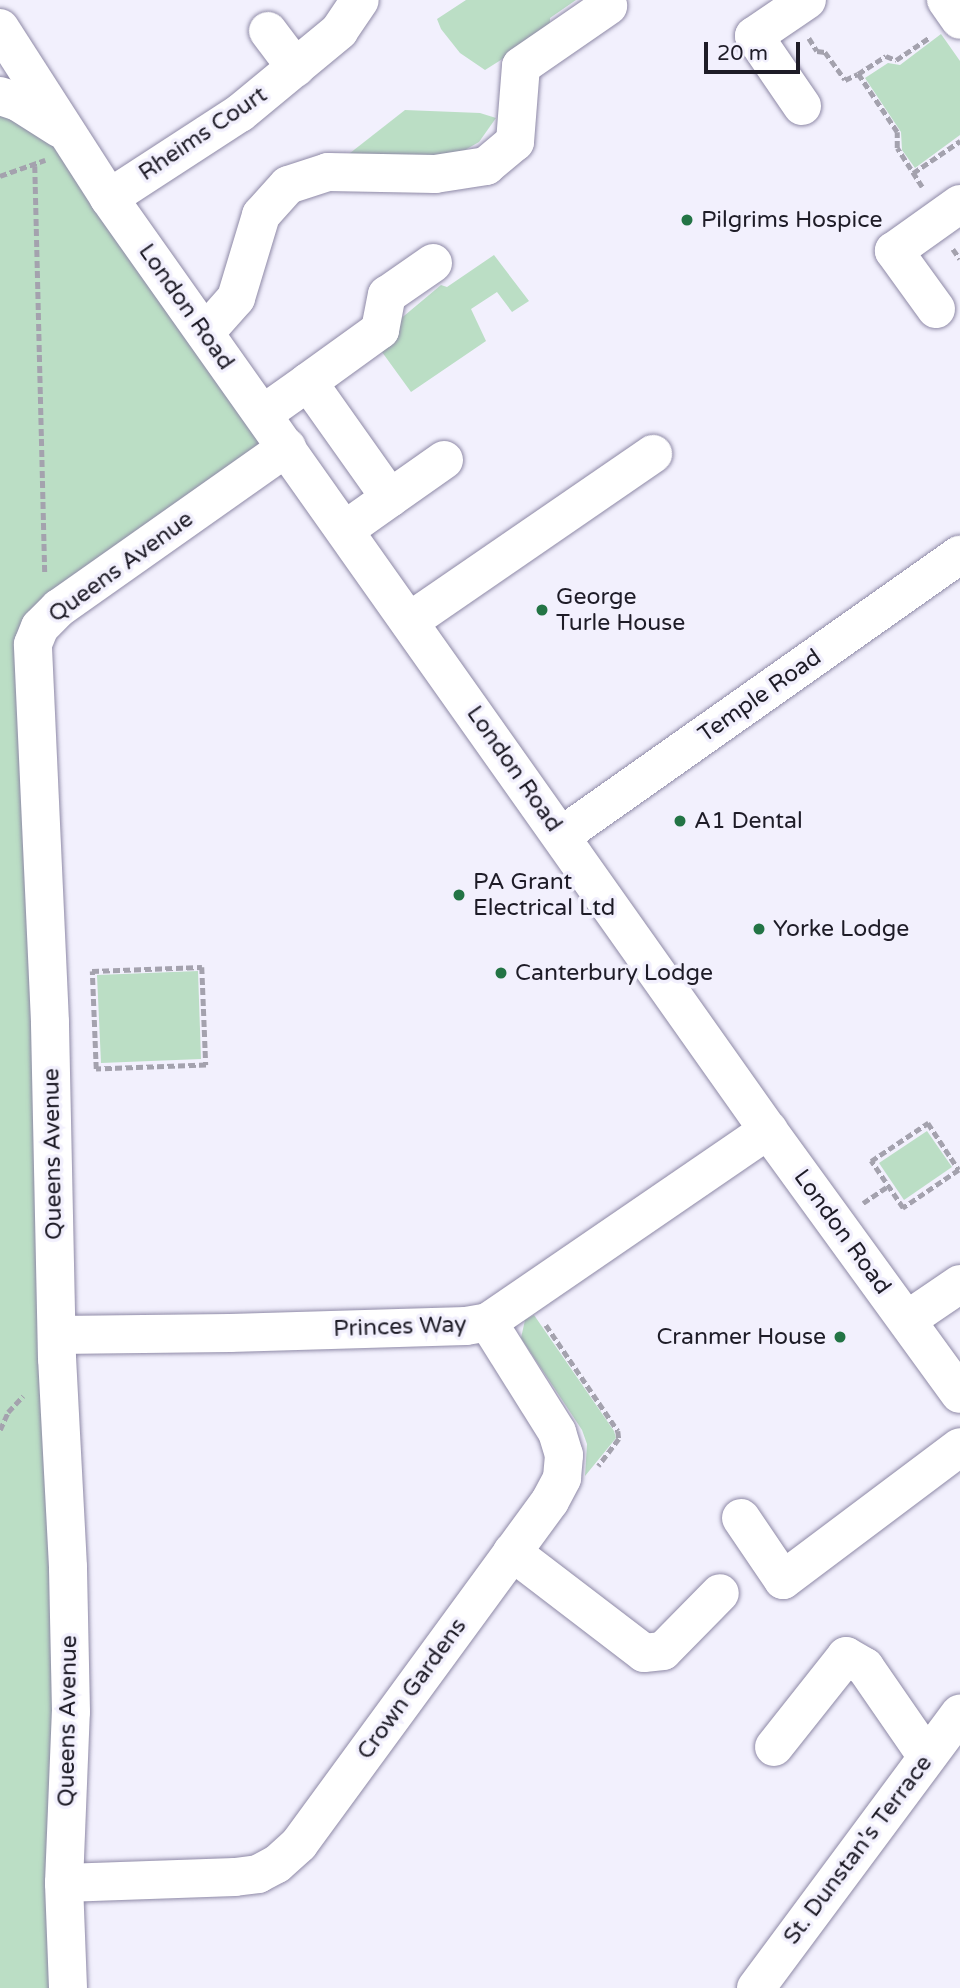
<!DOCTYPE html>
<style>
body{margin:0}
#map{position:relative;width:960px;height:1988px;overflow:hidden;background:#f2f0fd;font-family:"Varela Round",sans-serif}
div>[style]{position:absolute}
.green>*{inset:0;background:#bbdec5}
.path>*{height:4.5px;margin-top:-2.25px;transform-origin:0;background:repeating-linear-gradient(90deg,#a4a2ae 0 7px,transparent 0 10.5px)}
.roads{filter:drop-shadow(0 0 2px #8e89a6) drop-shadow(0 0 2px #8e89a6)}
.minor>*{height:38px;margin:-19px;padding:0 19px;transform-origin:19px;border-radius:19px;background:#fff}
.dots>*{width:19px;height:19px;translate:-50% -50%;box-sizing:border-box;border:4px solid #f2f0fd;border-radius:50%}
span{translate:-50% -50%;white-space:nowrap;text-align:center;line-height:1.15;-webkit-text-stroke:7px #f2f0fd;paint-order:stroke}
.street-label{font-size:23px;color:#1e1c27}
.poi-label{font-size:23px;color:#1e1c27}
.left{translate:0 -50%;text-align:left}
.right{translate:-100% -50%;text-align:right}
.scale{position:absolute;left:704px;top:42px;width:96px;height:32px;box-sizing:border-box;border:4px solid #1e1c27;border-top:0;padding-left:9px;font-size:21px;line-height:24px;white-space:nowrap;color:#1e1c27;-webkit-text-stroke:5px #f2f0fd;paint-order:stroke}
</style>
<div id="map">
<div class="green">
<div style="clip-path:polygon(466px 0,576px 0,550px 18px,550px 29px,485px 70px,460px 53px,441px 29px,437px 19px)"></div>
<div style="clip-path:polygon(941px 34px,960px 61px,960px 135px,915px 168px,902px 150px,901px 132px,865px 78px,888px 63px,900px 65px)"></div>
<div style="clip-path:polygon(0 96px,50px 120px,287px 447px,46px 621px,68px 1988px,0 1988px)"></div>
<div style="clip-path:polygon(405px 110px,480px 113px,496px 118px,479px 142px,451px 158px,345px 157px)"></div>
<div style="clip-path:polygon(494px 255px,529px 301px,512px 312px,497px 292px,471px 309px,486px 341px,411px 392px,374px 341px,441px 285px,447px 287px)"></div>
<div style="clip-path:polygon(198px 971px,201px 1059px,101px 1063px,97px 975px)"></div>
<div style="clip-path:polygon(927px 1131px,952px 1167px,904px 1200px,879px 1163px)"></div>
<div style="clip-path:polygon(534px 1315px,614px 1431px,616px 1438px,585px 1476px,587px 1444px,582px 1430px,521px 1338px,525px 1320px)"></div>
</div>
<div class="path">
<div style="left:809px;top:38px;width:15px;rotate:58deg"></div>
<div style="left:817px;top:51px;width:8px;rotate:7deg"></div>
<div style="left:825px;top:52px;width:34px;rotate:54deg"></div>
<div style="left:845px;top:80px;width:14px;rotate:-25deg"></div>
<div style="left:35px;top:166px;width:408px;rotate:88.6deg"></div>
<div style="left:913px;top:173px;width:57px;rotate:-34.2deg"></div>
<div style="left:0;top:176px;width:48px;rotate:-19.6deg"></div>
<div style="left:922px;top:187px;width:46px;rotate:-122.7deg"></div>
<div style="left:897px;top:148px;width:16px;rotate:-90deg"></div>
<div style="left:897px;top:132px;width:70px;rotate:-123.9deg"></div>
<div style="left:858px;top:74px;width:33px;rotate:-33deg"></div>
<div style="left:886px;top:56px;width:11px;rotate:22deg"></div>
<div style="left:896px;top:60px;width:40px;rotate:-34deg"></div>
<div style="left:953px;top:249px;width:12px;rotate:55deg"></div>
<div style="left:202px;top:967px;width:98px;rotate:87.7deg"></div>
<div style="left:206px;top:1065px;width:110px;rotate:177.9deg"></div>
<div style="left:96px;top:1069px;width:98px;rotate:-92.3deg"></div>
<div style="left:92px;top:971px;width:110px;rotate:-2.1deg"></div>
<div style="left:928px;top:1123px;width:56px;rotate:56.6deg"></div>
<div style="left:959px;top:1170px;width:68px;rotate:145.8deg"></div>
<div style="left:903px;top:1208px;width:57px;rotate:-124.2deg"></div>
<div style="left:871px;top:1161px;width:69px;rotate:-33.7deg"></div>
<div style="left:863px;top:1203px;width:30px;rotate:-34deg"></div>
<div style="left:546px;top:1325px;width:128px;rotate:55.8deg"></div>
<div style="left:618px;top:1431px;width:8px;rotate:83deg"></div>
<div style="left:619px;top:1439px;width:34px;rotate:127deg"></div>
<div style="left:0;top:1430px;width:20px;rotate:-66deg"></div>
<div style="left:8px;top:1412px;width:22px;rotate:-47deg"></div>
</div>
<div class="roads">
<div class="minor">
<div style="left:946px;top:0;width:24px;rotate:55deg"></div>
<div style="left:0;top:28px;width:202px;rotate:57.3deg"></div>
<div style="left:109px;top:198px;width:1141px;rotate:54.74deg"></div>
<div style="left:768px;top:1130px;width:326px;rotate:54deg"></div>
<div style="left:268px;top:31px;width:46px;rotate:52.9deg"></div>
<div style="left:0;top:96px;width:19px;rotate:18deg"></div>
<div style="left:18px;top:102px;width:49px;rotate:32.4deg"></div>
<div style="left:802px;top:106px;width:85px;rotate:-124.4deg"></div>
<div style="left:754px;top:36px;width:64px;rotate:-34.2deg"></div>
<div style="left:109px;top:198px;width:156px;rotate:-33deg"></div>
<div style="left:240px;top:113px;width:129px;rotate:-39.6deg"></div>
<div style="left:339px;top:31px;width:37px;rotate:-56deg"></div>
<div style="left:936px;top:309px;width:72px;rotate:-125.9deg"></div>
<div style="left:894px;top:251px;width:81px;rotate:-35.5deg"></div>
<div style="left:205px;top:333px;width:47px;rotate:-48.5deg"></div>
<div style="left:236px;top:298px;width:87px;rotate:-73.2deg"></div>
<div style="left:261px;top:215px;width:40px;rotate:-48deg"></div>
<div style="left:288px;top:185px;width:42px;rotate:-18deg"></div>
<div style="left:328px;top:172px;width:107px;rotate:1.1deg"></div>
<div style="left:435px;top:174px;width:52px;rotate:-8.9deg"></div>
<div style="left:486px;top:166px;width:38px;rotate:-40deg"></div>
<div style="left:515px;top:142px;width:76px;rotate:-85.5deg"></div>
<div style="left:521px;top:66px;width:106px;rotate:-34.6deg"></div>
<div style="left:308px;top:382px;width:89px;rotate:-35.8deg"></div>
<div style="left:380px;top:330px;width:36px;rotate:-79deg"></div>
<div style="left:387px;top:295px;width:56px;rotate:-34.8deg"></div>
<div style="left:263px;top:414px;width:55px;rotate:-35.4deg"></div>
<div style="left:308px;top:382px;width:142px;rotate:54.7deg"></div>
<div style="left:390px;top:498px;width:55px;rotate:144.6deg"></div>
<div style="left:390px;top:498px;width:66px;rotate:-35.1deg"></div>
<div style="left:410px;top:621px;width:295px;rotate:-34.5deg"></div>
<div style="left:561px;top:836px;width:488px;rotate:-35.2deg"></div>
<div style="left:907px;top:1320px;width:64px;rotate:-34.2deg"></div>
<div style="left:57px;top:1335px;width:173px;rotate:-0.7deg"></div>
<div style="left:230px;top:1333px;width:236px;rotate:-1.7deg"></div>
<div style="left:466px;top:1326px;width:22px;rotate:-10deg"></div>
<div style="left:488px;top:1322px;width:340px;rotate:-34.4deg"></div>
<div style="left:741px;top:1518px;width:75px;rotate:55.9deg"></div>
<div style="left:783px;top:1580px;width:221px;rotate:-36.9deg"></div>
<div style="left:512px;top:1552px;width:166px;rotate:37.4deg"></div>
<div style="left:644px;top:1653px;width:19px;rotate:-6deg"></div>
<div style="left:663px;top:1651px;width:81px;rotate:-45.5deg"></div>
<div style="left:774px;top:1747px;width:116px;rotate:-51.6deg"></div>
<div style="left:846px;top:1656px;width:22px;rotate:30deg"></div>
<div style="left:865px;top:1667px;width:109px;rotate:55.4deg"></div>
<div style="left:64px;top:1883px;width:171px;rotate:-2deg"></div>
<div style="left:235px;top:1877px;width:23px;rotate:-7deg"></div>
<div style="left:258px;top:1874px;width:21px;rotate:-28deg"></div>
<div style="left:277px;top:1864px;width:30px;rotate:-42deg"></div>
<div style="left:299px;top:1844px;width:425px;rotate:-53.8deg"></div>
<div style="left:550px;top:1501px;width:26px;rotate:-62deg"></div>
<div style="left:562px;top:1478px;width:23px;rotate:-85deg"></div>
<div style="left:564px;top:1455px;width:24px;rotate:-107deg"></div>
<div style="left:557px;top:1432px;width:130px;rotate:-122.1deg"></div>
<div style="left:68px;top:1988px;width:105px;rotate:-92.2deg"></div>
<div style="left:64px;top:1883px;width:171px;rotate:-87.7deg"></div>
<div style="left:71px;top:1712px;width:145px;rotate:-91.2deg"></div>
<div style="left:68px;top:1567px;width:208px;rotate:-93deg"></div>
<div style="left:57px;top:1359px;width:337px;rotate:-91.2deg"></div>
<div style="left:50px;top:1022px;width:378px;rotate:-92.6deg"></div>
<div style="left:33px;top:644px;width:18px;rotate:-68deg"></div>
<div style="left:40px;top:627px;width:27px;rotate:-45deg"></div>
<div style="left:59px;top:608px;width:279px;rotate:-35.2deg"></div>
<div style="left:756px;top:1988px;width:342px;rotate:-53.4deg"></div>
</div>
</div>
<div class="dots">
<div style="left:687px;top:220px;background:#237445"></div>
<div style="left:542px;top:610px;background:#237445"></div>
<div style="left:680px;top:821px;background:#237445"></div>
<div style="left:459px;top:895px;background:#237445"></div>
<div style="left:759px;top:929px;background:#237445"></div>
<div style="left:501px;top:973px;background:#237445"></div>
<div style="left:840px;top:1337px;background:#237445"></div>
</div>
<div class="street-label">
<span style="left:203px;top:134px;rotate:-34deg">Rheims Court</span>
<span style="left:186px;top:307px;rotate:55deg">London Road</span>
<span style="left:121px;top:567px;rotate:-36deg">Queens Avenue</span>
<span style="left:760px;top:696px;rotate:-35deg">Temple Road</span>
<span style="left:514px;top:769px;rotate:55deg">London Road</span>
<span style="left:53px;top:1154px;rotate:-91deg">Queens Avenue</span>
<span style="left:842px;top:1232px;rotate:54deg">London Road</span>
<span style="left:400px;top:1327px;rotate:-2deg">Princes Way</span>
<span style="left:412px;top:1689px;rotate:-54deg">Crown Gardens</span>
<span style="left:68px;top:1721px;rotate:-89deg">Queens Avenue</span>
<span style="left:858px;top:1850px;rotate:-53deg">St. Dunstan's Terrace</span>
</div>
<div class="poi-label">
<span class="left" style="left:701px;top:220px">Pilgrims Hospice</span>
<span class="left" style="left:556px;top:610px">George<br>Turle House</span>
<span class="left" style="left:694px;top:821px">A1 Dental</span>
<span class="left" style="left:473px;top:895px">PA Grant<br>Electrical Ltd</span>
<span class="left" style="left:773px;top:929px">Yorke Lodge</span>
<span class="left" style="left:515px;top:973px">Canterbury Lodge</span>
<span class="right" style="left:826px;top:1337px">Cranmer House</span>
</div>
<div class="scale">20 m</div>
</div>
